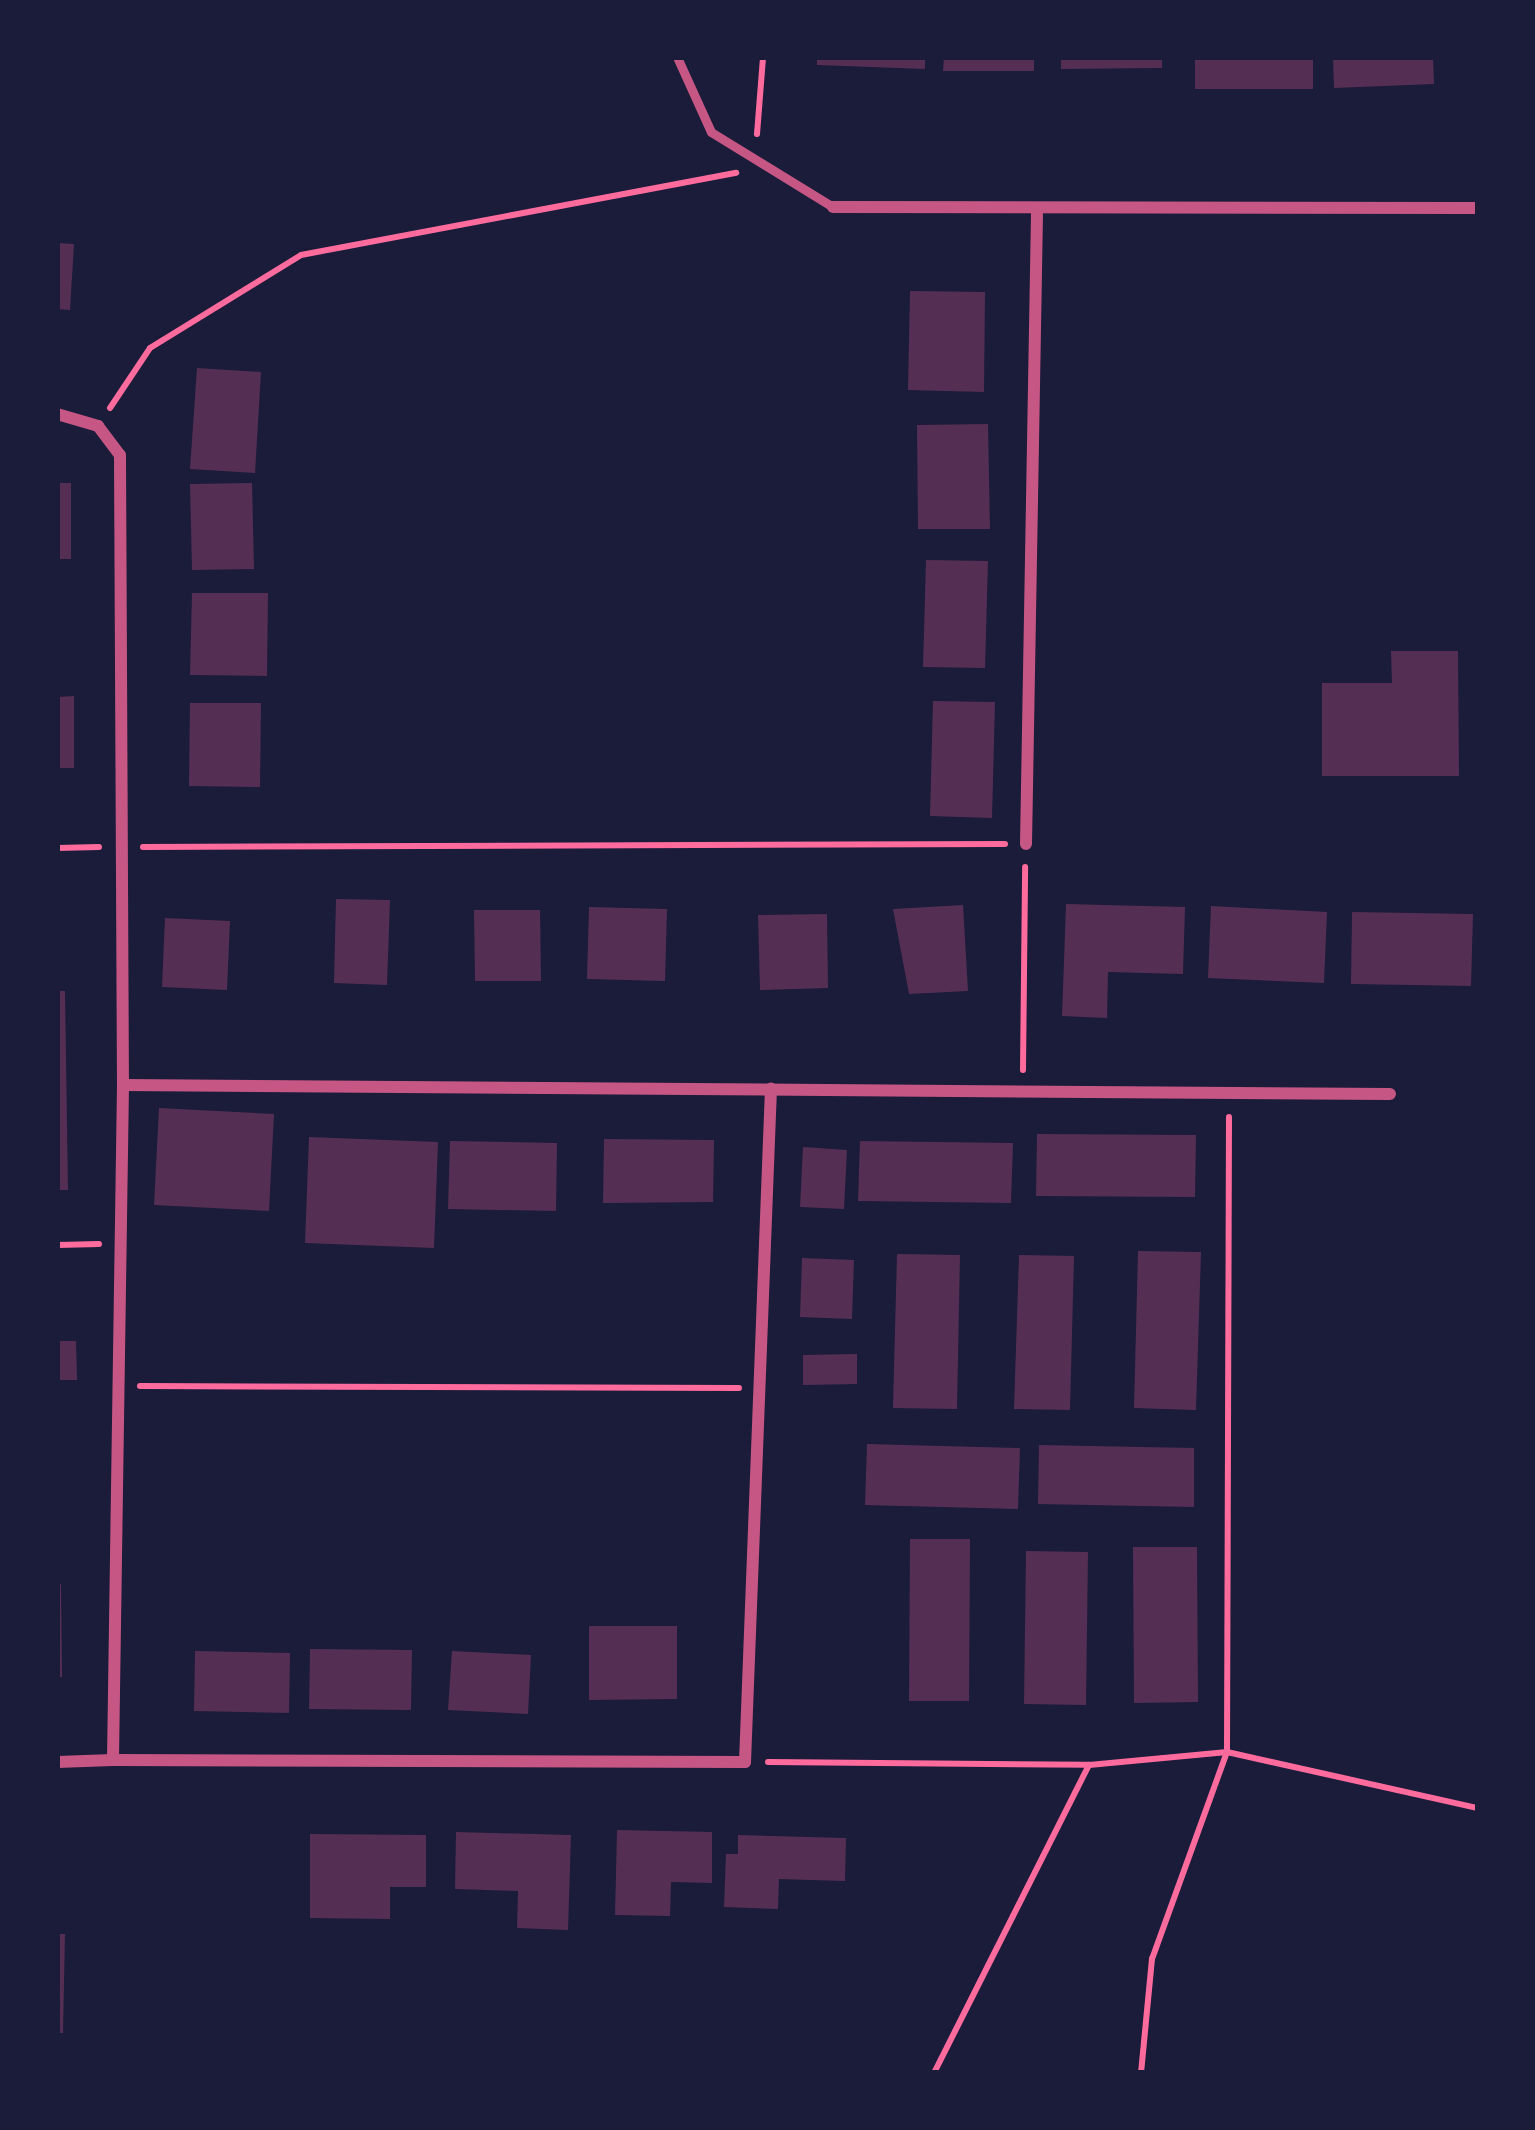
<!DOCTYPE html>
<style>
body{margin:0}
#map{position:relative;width:1535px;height:2130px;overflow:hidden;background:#1b1b3a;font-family:Karla,sans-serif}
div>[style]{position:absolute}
.building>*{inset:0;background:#542f53}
.path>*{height:6px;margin:-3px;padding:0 3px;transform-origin:3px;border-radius:3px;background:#ff6b9d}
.service>*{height:9px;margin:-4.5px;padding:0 4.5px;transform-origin:4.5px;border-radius:4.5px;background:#c65784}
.minor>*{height:12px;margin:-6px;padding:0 6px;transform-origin:6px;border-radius:6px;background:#c65784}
span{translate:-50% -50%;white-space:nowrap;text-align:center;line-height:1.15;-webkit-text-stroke:9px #1b1b3a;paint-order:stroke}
.frame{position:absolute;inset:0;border:60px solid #1b1b3a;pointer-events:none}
</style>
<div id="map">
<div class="building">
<div style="clip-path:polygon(817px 57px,925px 57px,925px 69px,817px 65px)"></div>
<div style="clip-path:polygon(944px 57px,1034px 57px,1034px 71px,943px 71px)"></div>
<div style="clip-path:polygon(1061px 57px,1162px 57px,1162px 68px,1061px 69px)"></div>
<div style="clip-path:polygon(1195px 57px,1313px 57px,1313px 89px,1195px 89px)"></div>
<div style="clip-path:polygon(1333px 57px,1433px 57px,1434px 84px,1334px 88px)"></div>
<div style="clip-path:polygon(57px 243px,74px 244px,70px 310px,57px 309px)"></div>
<div style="clip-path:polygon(910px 291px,985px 292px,984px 392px,908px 390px)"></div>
<div style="clip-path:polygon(197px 368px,261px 372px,255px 473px,190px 469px)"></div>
<div style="clip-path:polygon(988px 424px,990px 529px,918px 529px,917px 425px)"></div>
<div style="clip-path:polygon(57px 483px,71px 483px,71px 559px,57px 559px)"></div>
<div style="clip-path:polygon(252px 483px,254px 569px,192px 570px,190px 484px)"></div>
<div style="clip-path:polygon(926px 560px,988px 561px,985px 668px,923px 667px)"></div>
<div style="clip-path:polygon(192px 593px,268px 593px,267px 676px,190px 675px)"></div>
<div style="clip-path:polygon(1391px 651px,1458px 651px,1459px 776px,1322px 776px,1322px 683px,1392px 683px)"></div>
<div style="clip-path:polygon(74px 696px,74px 768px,57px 768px,57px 697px)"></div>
<div style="clip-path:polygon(933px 701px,995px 702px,992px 818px,930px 816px)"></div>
<div style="clip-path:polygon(190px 703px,261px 703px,260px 787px,189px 786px)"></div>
<div style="clip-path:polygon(336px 899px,390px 900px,387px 985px,334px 983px)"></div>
<div style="clip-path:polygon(1066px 904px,1185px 907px,1183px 974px,1108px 972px,1107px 1018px,1062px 1016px)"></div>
<div style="clip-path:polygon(963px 905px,968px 991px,909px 994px,893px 909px)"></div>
<div style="clip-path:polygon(1211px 906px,1327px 912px,1324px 983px,1208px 978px)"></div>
<div style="clip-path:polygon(589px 907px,667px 909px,665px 981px,587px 979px)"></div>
<div style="clip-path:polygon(474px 910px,540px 910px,541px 981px,475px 981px)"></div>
<div style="clip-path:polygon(1352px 912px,1473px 914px,1471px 986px,1351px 984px)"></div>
<div style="clip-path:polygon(827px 914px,828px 988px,760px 990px,758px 915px)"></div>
<div style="clip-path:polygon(165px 918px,230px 921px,227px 990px,162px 987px)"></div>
<div style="clip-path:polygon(57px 991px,65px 991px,68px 1190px,57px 1190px)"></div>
<div style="clip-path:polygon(159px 1108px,274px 1114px,269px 1211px,154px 1205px)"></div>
<div style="clip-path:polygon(1037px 1134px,1196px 1135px,1195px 1197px,1036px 1196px)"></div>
<div style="clip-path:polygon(309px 1137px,438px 1142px,434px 1248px,305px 1243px)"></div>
<div style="clip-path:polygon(604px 1139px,714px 1140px,713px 1202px,603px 1203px)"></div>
<div style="clip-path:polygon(450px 1141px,557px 1143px,556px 1211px,448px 1209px)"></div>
<div style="clip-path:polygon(860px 1141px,1013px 1143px,1011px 1203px,858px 1201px)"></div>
<div style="clip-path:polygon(803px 1147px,847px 1150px,844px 1209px,800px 1207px)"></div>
<div style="clip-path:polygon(1138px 1251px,1201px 1252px,1196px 1410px,1134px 1408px)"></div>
<div style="clip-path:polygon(897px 1254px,960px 1255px,957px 1409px,893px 1408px)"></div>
<div style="clip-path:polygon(1019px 1255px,1074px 1256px,1070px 1410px,1014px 1409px)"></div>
<div style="clip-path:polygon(802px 1258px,854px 1260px,852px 1319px,800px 1317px)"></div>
<div style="clip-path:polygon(57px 1341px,76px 1341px,77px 1380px,57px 1380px)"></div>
<div style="clip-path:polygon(857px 1354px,857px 1384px,803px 1385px,803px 1355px)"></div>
<div style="clip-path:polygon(867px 1444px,1020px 1448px,1018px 1509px,865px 1505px)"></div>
<div style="clip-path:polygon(1039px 1445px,1194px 1448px,1194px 1507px,1038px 1504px)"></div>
<div style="clip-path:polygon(910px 1539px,970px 1539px,969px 1701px,909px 1701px)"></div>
<div style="clip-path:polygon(1133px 1547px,1197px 1547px,1198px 1702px,1134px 1703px)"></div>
<div style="clip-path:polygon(1026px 1551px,1088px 1552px,1086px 1705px,1024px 1704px)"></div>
<div style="clip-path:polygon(57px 1584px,61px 1584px,62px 1677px,57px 1677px)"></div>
<div style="clip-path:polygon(589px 1626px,677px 1626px,677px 1699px,589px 1700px)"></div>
<div style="clip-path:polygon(310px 1649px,412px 1650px,411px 1710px,309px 1709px)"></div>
<div style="clip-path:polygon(195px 1651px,290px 1653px,289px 1713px,194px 1711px)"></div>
<div style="clip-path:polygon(452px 1651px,531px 1655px,528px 1714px,448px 1710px)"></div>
<div style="clip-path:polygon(617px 1830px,712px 1832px,712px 1883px,671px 1882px,670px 1916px,615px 1915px)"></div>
<div style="clip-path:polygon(456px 1832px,571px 1835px,568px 1930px,517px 1928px,518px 1891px,455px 1889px)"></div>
<div style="clip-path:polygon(310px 1834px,426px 1835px,426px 1887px,390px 1887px,390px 1919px,310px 1918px)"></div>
<div style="clip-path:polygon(738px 1835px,846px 1838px,845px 1881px,779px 1879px,778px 1909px,724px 1907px,726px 1854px,738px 1854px)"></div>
<div style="clip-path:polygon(57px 1934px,65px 1934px,63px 2033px,57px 2033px)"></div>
</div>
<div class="path">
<div style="left:757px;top:134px;width:77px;rotate:-85.5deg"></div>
<div style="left:110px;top:408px;width:72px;rotate:-56.3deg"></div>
<div style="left:150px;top:348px;width:177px;rotate:-31.6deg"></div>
<div style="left:301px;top:255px;width:443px;rotate:-10.7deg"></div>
<div style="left:143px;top:847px;width:862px;rotate:-0.2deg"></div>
<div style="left:57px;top:848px;width:42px;rotate:-1.4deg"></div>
<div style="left:1023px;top:1070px;width:203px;rotate:-89.4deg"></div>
<div style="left:57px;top:1245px;width:42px;rotate:-1.4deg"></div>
<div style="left:140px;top:1386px;width:599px;rotate:0.19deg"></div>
<div style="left:768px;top:1762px;width:321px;rotate:0.5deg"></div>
<div style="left:934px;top:2073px;width:345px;rotate:-63.3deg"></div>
<div style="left:1089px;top:1765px;width:139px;rotate:-5.4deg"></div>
<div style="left:1227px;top:1752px;width:635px;rotate:-89.82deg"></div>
<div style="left:1141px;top:2073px;width:115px;rotate:-84.5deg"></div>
<div style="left:1152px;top:1959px;width:220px;rotate:-70.1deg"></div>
<div style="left:1227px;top:1752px;width:257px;rotate:12.6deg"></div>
</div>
<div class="service">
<div style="left:677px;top:57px;width:82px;rotate:65.6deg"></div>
<div style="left:711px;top:132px;width:143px;rotate:31.6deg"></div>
</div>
<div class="minor">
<div style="left:833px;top:207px;width:645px;rotate:0.09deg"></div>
<div style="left:57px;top:414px;width:43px;rotate:16.3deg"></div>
<div style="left:98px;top:426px;width:36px;rotate:53deg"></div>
<div style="left:120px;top:455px;width:630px;rotate:89.73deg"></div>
<div style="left:123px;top:1085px;width:675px;rotate:90.85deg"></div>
<div style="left:113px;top:1760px;width:56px;rotate:178deg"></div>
<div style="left:1026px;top:844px;width:633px;rotate:-89deg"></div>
<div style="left:123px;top:1085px;width:1267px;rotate:0.41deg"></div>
<div style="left:113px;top:1760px;width:632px;rotate:0.18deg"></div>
<div style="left:745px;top:1762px;width:674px;rotate:-87.79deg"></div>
</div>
<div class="frame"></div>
</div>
